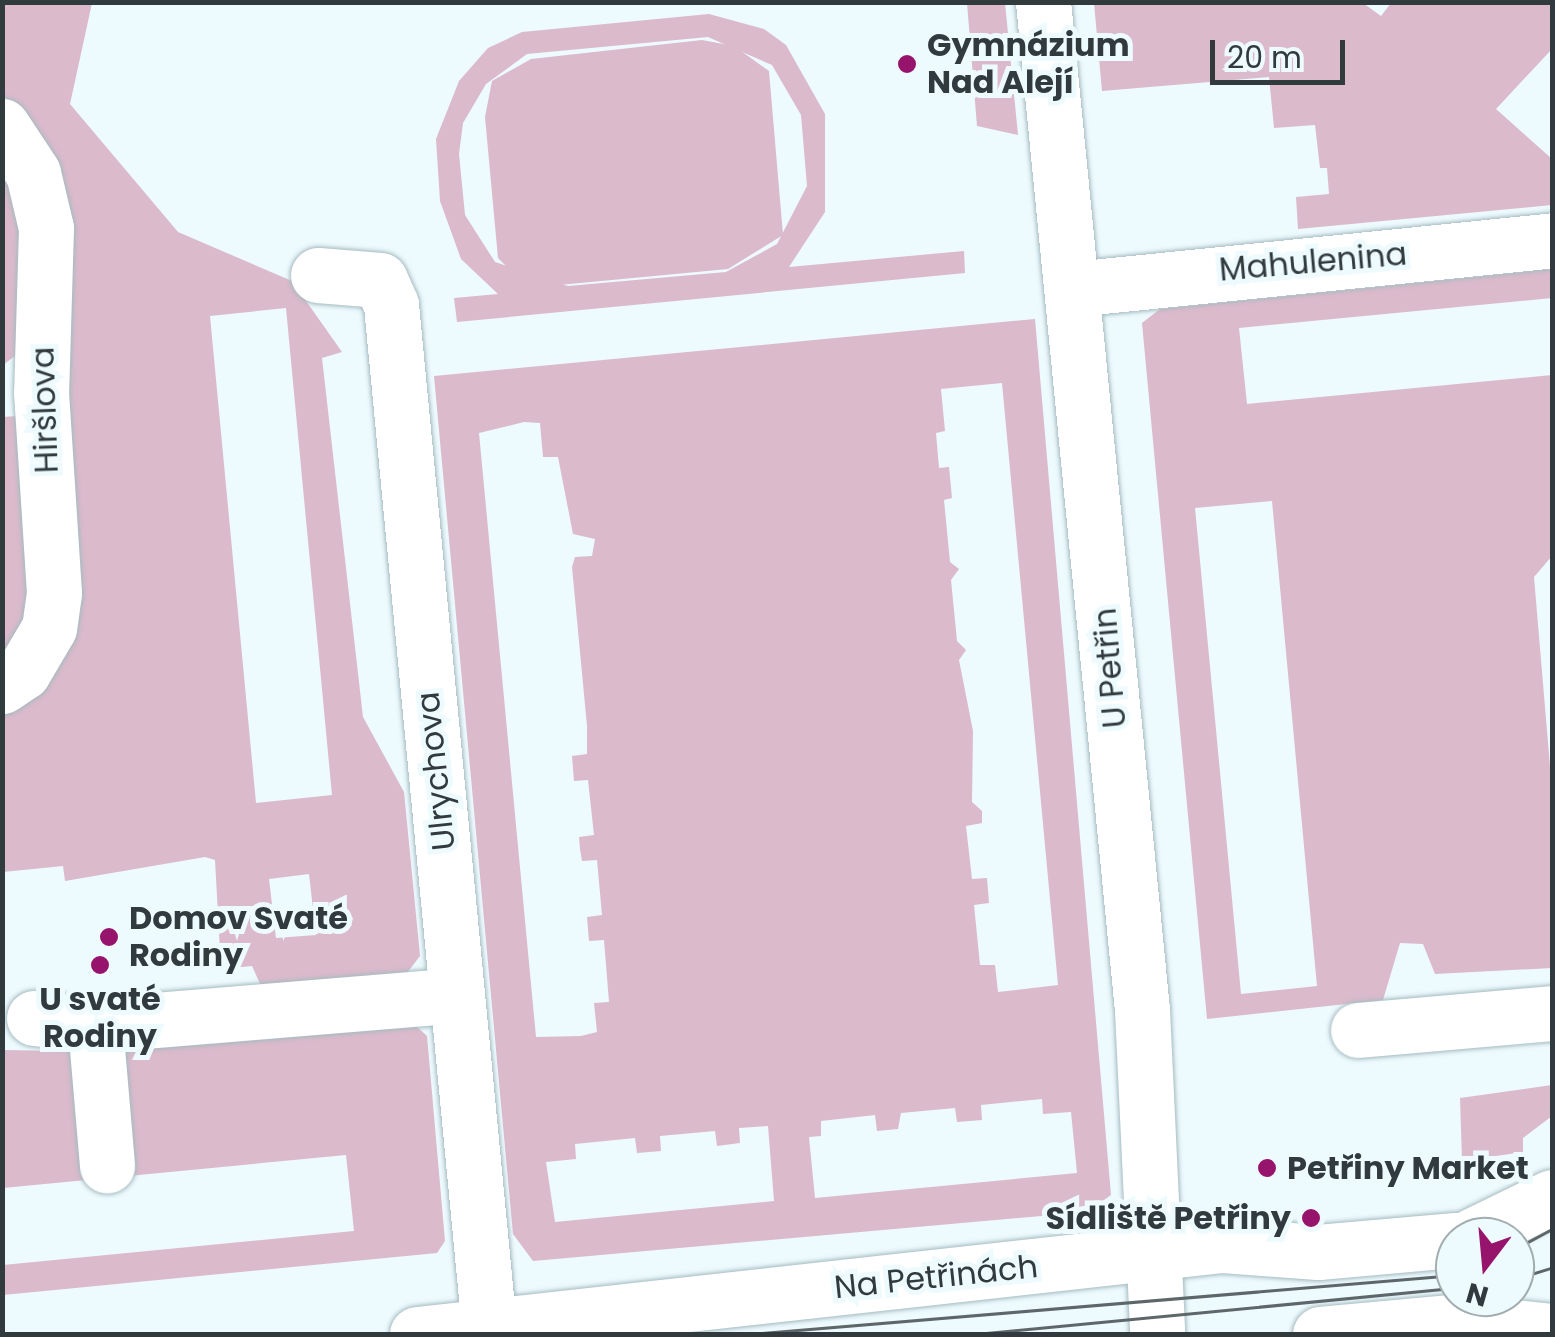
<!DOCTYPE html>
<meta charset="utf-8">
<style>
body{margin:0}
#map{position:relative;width:1555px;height:1337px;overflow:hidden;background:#edfafe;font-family:Poppins,sans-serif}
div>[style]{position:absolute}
.green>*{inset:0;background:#dbbacb}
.roads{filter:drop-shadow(0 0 2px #a5bbc0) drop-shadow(0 0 2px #a5bbc0)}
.minor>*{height:55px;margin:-27.5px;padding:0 27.5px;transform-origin:27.5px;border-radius:27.5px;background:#fff}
.tram>*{height:2.5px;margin:-1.25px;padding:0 1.25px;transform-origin:1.25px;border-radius:1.25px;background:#5d6769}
.dots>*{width:28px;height:28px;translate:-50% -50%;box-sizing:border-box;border:5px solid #edfafe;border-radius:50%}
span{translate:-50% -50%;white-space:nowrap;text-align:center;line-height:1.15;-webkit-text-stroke:10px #edfafe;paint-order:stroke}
.poi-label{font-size:32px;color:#313a3c;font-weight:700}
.left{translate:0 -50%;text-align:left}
.right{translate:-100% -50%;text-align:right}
.street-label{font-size:32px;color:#313a3c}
.frame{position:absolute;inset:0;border:5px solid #313a3c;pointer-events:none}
.north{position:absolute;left:1435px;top:1217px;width:100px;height:100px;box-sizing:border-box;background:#edfafe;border:2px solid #a2adb0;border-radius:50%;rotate:196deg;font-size:28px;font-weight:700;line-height:40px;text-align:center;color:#313a3c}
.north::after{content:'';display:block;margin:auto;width:35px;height:45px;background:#96146c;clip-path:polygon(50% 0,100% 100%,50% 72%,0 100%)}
.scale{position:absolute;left:1210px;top:40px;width:135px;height:45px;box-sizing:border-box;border:5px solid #313a3c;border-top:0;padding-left:12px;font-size:30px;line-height:35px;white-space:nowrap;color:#313a3c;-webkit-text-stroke:8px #edfafe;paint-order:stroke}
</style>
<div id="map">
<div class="green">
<div style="clip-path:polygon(evenodd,3px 3px,92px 3px,70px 104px,178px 232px,292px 281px,342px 352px,322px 358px,363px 717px,404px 792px,420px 956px,407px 973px,262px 988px,252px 966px,221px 969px,215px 860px,205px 857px,65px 881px,63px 866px,3px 872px,2px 703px,31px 687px,45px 172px,3px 93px,3px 3px,286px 308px,332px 795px,256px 803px,210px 316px,286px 308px,3px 3px,309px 874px,316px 935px,276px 938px,269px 879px,309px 874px)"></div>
<div style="clip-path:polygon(967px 3px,1005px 3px,1018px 135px,977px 126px)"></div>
<div style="clip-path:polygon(1363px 3px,1381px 16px,1391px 3px,1552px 3px,1552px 49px,1496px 109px,1552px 159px,1552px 205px,1298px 229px,1296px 197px,1329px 194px,1327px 168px,1320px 168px,1315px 125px,1274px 128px,1269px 77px,1102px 91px,1094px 3px)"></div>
<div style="clip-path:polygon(evenodd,709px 14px,764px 29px,786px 45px,825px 114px,825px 212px,789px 267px,964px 251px,965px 273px,457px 322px,454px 298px,498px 294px,461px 259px,440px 201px,436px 139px,459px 81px,488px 48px,522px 32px,709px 14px,708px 37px,772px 65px,801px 115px,807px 186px,777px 244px,726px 272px,568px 286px,495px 262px,465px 215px,459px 154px,463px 123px,486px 84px,527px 54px,708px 37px)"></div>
<div style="clip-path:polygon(702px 40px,734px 46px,769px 71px,783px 235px,728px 269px,559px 285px,507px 267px,498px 258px,485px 117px,492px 81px,531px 59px)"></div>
<div style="clip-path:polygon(2px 151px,32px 201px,15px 356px,3px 365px)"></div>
<div style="clip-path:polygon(evenodd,1552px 269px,1552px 298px,1239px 328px,1247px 404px,1552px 375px,1552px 556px,1534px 577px,1552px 790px,1552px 968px,1435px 974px,1423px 944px,1400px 943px,1383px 1000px,1207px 1019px,1142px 323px,1160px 309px,1552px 269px,1272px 501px,1317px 986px,1241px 994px,1195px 508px,1272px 501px)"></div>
<div style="clip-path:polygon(evenodd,1035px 319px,1111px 1195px,1087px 1212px,533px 1261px,513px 1234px,434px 376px,1035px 319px,1002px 383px,1058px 985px,998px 992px,995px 965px,980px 965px,974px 905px,989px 903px,987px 878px,972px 879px,966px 826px,982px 823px,982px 811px,972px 802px,973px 731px,959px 660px,966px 650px,957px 641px,951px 580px,959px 569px,950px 562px,944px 500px,952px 498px,949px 467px,939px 468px,936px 433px,945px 431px,941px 389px,1002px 383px,1035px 319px,524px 422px,540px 423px,543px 457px,558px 457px,573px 534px,595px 539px,592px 556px,575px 557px,572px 567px,587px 726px,587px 754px,572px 756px,574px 781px,588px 780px,594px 835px,579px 837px,580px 849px,582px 861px,597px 860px,602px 915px,587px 917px,589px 941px,604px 940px,609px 1002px,594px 1003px,597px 1032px,581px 1036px,536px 1037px,479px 433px,524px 422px,1035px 319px,1042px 1099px,1043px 1114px,1071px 1112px,1077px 1173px,815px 1198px,809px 1137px,821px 1136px,821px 1121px,875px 1115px,877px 1131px,898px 1129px,901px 1113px,955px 1108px,957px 1122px,982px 1120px,981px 1105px,1042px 1099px,1035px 319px,768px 1126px,774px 1201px,555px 1222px,546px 1162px,576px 1159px,575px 1144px,635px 1138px,637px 1153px,661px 1151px,660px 1136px,715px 1131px,717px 1146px,740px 1143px,739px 1128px,768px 1126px)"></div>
<div style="clip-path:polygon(18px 416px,36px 607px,2px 663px,2px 417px)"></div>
<div style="clip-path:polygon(415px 1025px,427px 1036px,445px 1241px,437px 1253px,3px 1295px,3px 1265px,354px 1231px,346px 1155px,3px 1188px,3px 1050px,121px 1052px,141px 1038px)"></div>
<div style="clip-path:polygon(1552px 1085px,1552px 1116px,1523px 1138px,1523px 1152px,1462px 1161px,1460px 1098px)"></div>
</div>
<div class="roads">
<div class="minor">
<div style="left:1043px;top:2px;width:1013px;rotate:84.39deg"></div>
<div style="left:1142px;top:1010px;width:324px;rotate:87.3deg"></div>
<div style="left:2px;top:126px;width:56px;rotate:56.6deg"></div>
<div style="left:33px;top:173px;width:57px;rotate:76.7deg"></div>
<div style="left:46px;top:228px;width:164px;rotate:91.7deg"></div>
<div style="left:41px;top:392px;width:201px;rotate:86.3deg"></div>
<div style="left:54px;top:593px;width:35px;rotate:98deg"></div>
<div style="left:49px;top:628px;width:51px;rotate:120.6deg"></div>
<div style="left:23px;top:672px;width:25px;rotate:146deg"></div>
<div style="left:318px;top:275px;width:62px;rotate:4.6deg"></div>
<div style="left:380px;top:280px;width:27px;rotate:66deg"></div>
<div style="left:391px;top:305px;width:1028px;rotate:84.53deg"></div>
<div style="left:1073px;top:289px;width:481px;rotate:-5.8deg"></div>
<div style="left:34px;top:1018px;width:61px;rotate:6.5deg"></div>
<div style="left:95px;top:1025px;width:363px;rotate:-4.7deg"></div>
<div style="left:95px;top:1025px;width:141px;rotate:85.1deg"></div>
<div style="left:1358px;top:1030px;width:195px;rotate:-5deg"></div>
<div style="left:1470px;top:1237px;width:91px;rotate:-26deg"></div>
<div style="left:417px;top:1334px;width:810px;rotate:-6.31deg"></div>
<div style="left:1222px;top:1245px;width:96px;rotate:4.2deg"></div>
<div style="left:1318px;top:1252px;width:138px;rotate:-5deg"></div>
<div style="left:1320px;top:1334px;width:140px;rotate:-5.3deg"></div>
<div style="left:1459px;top:1321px;width:94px;rotate:6.1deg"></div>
</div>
</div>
<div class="tram">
<div style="left:1515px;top:1249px;width:42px;rotate:-28.4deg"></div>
<div style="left:1515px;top:1279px;width:39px;rotate:-17deg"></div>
<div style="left:750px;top:1334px;width:707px;rotate:-4.78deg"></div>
<div style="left:976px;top:1334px;width:481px;rotate:-5.5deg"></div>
</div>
<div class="dots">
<div style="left:907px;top:64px;background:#96146c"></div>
<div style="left:109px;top:937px;background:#96146c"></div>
<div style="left:100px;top:965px;background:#96146c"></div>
<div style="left:1267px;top:1168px;background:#96146c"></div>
<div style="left:1311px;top:1218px;background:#96146c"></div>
</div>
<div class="poi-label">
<span class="left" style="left:927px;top:64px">Gymnázium<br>Nad Alejí</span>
<span class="left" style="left:129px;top:937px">Domov Svaté<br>Rodiny</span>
<span style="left:100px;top:1018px">U svaté<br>Rodiny</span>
<span class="left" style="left:1287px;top:1168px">Petřiny Market</span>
<span class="right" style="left:1291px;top:1218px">Sídliště Petřiny</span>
</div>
<div class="street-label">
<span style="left:1313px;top:262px;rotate:-5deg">Mahulenina</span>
<span style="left:45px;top:410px;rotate:-92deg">Hiršlova</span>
<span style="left:1110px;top:668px;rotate:-95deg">U Petřin</span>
<span style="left:436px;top:771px;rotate:-96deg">Ulrychova</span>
<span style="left:936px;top:1277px;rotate:-6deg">Na Petřinách</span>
</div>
<div class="frame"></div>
<div class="north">N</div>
<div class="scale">20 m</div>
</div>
